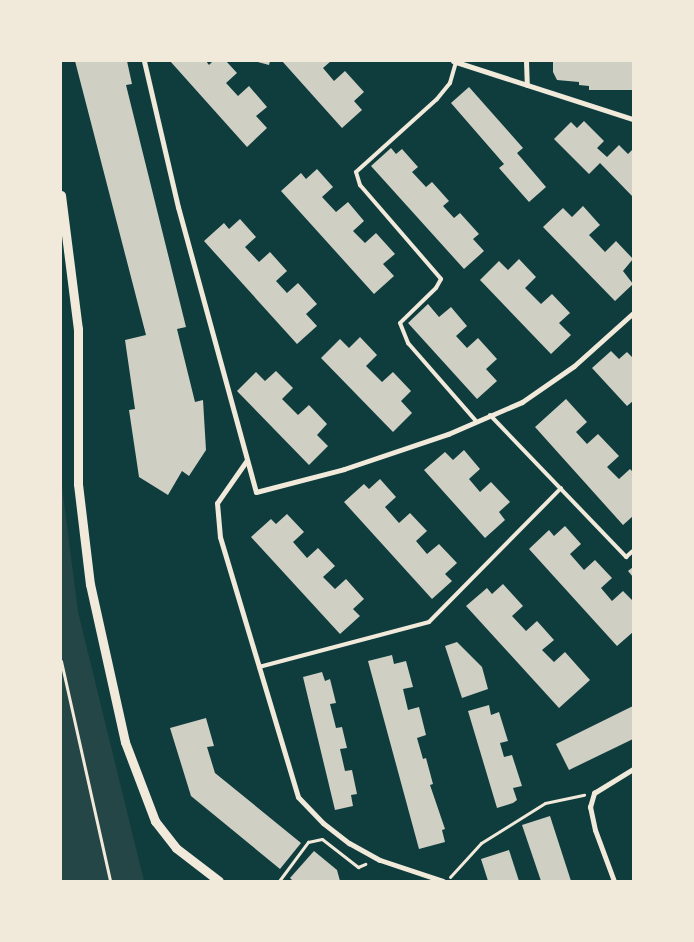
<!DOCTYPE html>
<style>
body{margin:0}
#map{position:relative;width:694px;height:942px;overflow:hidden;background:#0f3d3e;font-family:"Fira Sans",sans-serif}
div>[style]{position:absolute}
.green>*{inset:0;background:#244646}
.building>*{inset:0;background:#cfcfc3}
.path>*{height:3px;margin:-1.5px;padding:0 1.5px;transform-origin:1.5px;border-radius:1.5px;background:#f1e9da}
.service>*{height:4px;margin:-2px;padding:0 2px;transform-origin:2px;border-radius:2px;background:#f1e9da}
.minor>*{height:5px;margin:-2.5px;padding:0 2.5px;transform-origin:2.5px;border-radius:2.5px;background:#f1e9da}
.tertiary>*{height:9px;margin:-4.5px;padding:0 4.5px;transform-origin:4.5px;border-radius:4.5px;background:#f1e9da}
span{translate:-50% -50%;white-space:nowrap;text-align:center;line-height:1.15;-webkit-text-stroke:5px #f1e9da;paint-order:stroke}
.frame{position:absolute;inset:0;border:62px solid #f1e9da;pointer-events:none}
</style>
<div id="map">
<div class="green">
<div style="clip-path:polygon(61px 479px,78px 612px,144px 881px,61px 881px)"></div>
</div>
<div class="building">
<div style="clip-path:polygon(75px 61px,127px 61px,132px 84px,126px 85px,186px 327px,177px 329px,195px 402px,203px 400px,206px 450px,189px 476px,182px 471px,168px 495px,139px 477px,129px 410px,135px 409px,125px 340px,146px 335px)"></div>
<div style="clip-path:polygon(170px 61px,206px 61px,209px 65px,213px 61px,226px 61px,237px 73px,226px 83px,238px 96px,249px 86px,267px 107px,256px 116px,267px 128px,247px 147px)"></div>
<div style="clip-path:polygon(254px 61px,270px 61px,269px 65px)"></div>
<div style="clip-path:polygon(282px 61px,331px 61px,323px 68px,334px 81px,345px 71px,364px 92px,354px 101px,362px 110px,342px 128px)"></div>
<div style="clip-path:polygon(553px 61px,633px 61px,633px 90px,589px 90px,589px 86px,579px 85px,579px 82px,557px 80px,553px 72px)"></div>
<div style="clip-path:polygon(469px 87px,523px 148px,517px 153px,546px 187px,529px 202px,499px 168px,504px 164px,451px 103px)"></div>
<div style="clip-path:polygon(584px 121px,604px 141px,597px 148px,607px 157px,619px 145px,628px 154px,633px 149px,633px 197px,600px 163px,589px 174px,554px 139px,571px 122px,577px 128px)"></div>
<div style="clip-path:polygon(391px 148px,396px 154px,402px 149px,418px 167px,412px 172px,426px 187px,432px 182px,449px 201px,443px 206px,454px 218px,460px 213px,479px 234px,473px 239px,484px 251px,464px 269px,371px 166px)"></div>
<div style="clip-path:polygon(317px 169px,333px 187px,322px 197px,336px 212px,348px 202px,364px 221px,353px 231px,365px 243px,376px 233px,395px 254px,383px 264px,394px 276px,374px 294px,281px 191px,301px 173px,306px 179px)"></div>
<div style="clip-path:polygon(583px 206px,600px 225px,589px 235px,605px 252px,616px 241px,633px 259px,623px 271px,633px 284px,615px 301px,543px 227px,563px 208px,572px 217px)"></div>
<div style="clip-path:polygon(240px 219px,256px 237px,245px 247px,259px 262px,270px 252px,287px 271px,276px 281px,287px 293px,298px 283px,317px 304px,306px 314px,317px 326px,297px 344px,204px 241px,224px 223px,229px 229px)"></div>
<div style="clip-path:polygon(519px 259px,536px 277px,525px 288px,541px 304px,552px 294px,570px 313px,559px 323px,571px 335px,551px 354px,480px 280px,499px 261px,508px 270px)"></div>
<div style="clip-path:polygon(428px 304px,439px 317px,451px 307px,467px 326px,456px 336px,467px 348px,478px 338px,497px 359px,486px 369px,497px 381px,477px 399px,408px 323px)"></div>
<div style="clip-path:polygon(360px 337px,377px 355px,366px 366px,382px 382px,393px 372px,411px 391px,401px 401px,412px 413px,393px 432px,321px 358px,340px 339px,349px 348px)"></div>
<div style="clip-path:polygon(611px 351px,619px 359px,627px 352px,633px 358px,633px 401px,627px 406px,592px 368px)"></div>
<div style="clip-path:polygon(276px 371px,293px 388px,282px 399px,298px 415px,309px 405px,327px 424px,317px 435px,328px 446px,309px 465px,237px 391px,256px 372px,265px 381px)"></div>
<div style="clip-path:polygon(566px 399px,587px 422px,576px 432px,587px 444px,598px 434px,619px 456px,607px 467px,619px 479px,630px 469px,633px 472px,633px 516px,623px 525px,535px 427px)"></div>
<div style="clip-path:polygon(464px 450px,480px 469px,469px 479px,480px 492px,491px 482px,510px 502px,499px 512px,505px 520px,485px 538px,424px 470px,445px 452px,453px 460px)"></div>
<div style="clip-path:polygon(380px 479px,396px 497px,385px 507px,399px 523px,410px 513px,427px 531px,416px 541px,427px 554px,439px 544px,457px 563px,445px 574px,452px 581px,432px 599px,344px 502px,364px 484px,369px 489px)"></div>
<div style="clip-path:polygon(287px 514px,304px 532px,293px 542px,307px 558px,318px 548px,335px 566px,323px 577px,335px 589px,346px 579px,364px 599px,353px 609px,360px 616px,340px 634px,251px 537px,271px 519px,276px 524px)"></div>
<div style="clip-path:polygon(565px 526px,581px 544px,570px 554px,584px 570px,595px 560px,612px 578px,601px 588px,612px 601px,623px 591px,633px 601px,633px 632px,617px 646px,529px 549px,549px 530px,554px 536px)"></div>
<div style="clip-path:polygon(633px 567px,633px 577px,628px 571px)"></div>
<div style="clip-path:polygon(503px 584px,523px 606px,512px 616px,526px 631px,537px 621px,554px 640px,542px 650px,554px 662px,565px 652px,590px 680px,559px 708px,466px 606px,487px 588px,492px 594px)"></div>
<div style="clip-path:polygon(457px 642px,482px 667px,488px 689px,462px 698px,445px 646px)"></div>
<div style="clip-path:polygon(392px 655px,394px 664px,406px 661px,413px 687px,403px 689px,408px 710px,419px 707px,426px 735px,417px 738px,423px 759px,426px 758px,433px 784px,430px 785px,445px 829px,442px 830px,445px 842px,419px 849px,368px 661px)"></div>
<div style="clip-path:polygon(322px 672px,325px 681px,330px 679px,336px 703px,330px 704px,336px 728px,342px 727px,347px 748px,340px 749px,345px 771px,352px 770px,357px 794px,351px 795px,353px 806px,335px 810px,303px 677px)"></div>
<div style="clip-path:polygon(489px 705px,491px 715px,499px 712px,508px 741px,500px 743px,504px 757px,512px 755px,522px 786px,513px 788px,517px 800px,513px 803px,497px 808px,468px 711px)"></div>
<div style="clip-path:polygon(633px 706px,633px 739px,569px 770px,556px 744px)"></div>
<div style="clip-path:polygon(206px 718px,214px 746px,207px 747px,215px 773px,301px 843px,280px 869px,191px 796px,170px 728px)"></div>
<div style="clip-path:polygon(550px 816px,571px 881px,541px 881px,522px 825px)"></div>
<div style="clip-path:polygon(509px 850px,519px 881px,488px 881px,481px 859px)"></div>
<div style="clip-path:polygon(314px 851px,337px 870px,340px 881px,293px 881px,290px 878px)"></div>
</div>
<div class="path">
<div style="left:61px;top:661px;width:225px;rotate:77.4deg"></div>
<div style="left:450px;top:877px;width:46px;rotate:-47.6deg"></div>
<div style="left:481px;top:843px;width:75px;rotate:-32deg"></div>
<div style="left:545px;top:803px;width:40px;rotate:-12deg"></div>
<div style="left:279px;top:881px;width:49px;rotate:-53.4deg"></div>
<div style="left:308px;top:842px;width:14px;rotate:-12deg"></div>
<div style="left:322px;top:839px;width:46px;rotate:37.9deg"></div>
<div style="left:358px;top:867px;width:8px;rotate:-23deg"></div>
</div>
<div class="service">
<div style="left:456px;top:62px;width:22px;rotate:106deg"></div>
<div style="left:450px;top:83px;width:21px;rotate:129deg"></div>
<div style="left:437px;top:99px;width:109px;rotate:138deg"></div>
<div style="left:356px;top:172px;width:14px;rotate:73deg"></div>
<div style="left:360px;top:185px;width:124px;rotate:49.2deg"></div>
<div style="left:441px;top:279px;width:10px;rotate:119deg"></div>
<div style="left:436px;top:288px;width:50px;rotate:135.8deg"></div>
<div style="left:400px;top:323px;width:22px;rotate:68deg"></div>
<div style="left:408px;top:343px;width:103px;rotate:48.9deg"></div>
<div style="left:490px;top:415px;width:197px;rotate:46.2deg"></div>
<div style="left:626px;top:557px;width:9px;rotate:-41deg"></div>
<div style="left:259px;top:667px;width:176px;rotate:-14.8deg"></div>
<div style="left:429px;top:622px;width:188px;rotate:-45.4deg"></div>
</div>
<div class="minor">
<div style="left:144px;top:61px;width:150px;rotate:76.9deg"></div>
<div style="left:178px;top:207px;width:295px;rotate:74.7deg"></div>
<div style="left:256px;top:492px;width:91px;rotate:-14.6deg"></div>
<div style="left:344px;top:469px;width:110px;rotate:-18.6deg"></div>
<div style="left:448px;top:434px;width:81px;rotate:-23.4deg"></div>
<div style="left:522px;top:402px;width:63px;rotate:-34.7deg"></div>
<div style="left:574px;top:366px;width:79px;rotate:-41.9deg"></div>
<div style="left:453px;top:61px;width:189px;rotate:17.9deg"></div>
<div style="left:526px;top:61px;width:24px;rotate:88deg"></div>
<div style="left:247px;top:460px;width:52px;rotate:124.9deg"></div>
<div style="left:217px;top:503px;width:34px;rotate:85deg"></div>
<div style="left:220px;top:537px;width:271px;rotate:73.3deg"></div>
<div style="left:298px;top:797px;width:36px;rotate:46deg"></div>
<div style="left:323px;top:823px;width:33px;rotate:38deg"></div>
<div style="left:349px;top:843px;width:35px;rotate:29deg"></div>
<div style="left:380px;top:860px;width:66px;rotate:18.4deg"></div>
<div style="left:614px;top:881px;width:54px;rotate:-110.4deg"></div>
<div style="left:595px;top:830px;width:24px;rotate:-102deg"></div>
<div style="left:590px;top:807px;width:15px;rotate:-74deg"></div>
<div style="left:594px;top:793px;width:46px;rotate:-31.6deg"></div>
</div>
<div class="tertiary">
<div style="left:61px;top:195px;width:135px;rotate:82.8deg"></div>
<div style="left:78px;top:329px;width:155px;rotate:90deg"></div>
<div style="left:78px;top:484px;width:101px;rotate:83.2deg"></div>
<div style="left:90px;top:584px;width:162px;rotate:77.5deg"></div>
<div style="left:125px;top:742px;width:85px;rotate:69.2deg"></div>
<div style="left:155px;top:821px;width:34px;rotate:52deg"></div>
<div style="left:176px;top:848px;width:54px;rotate:37.5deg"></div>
</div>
<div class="frame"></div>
</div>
